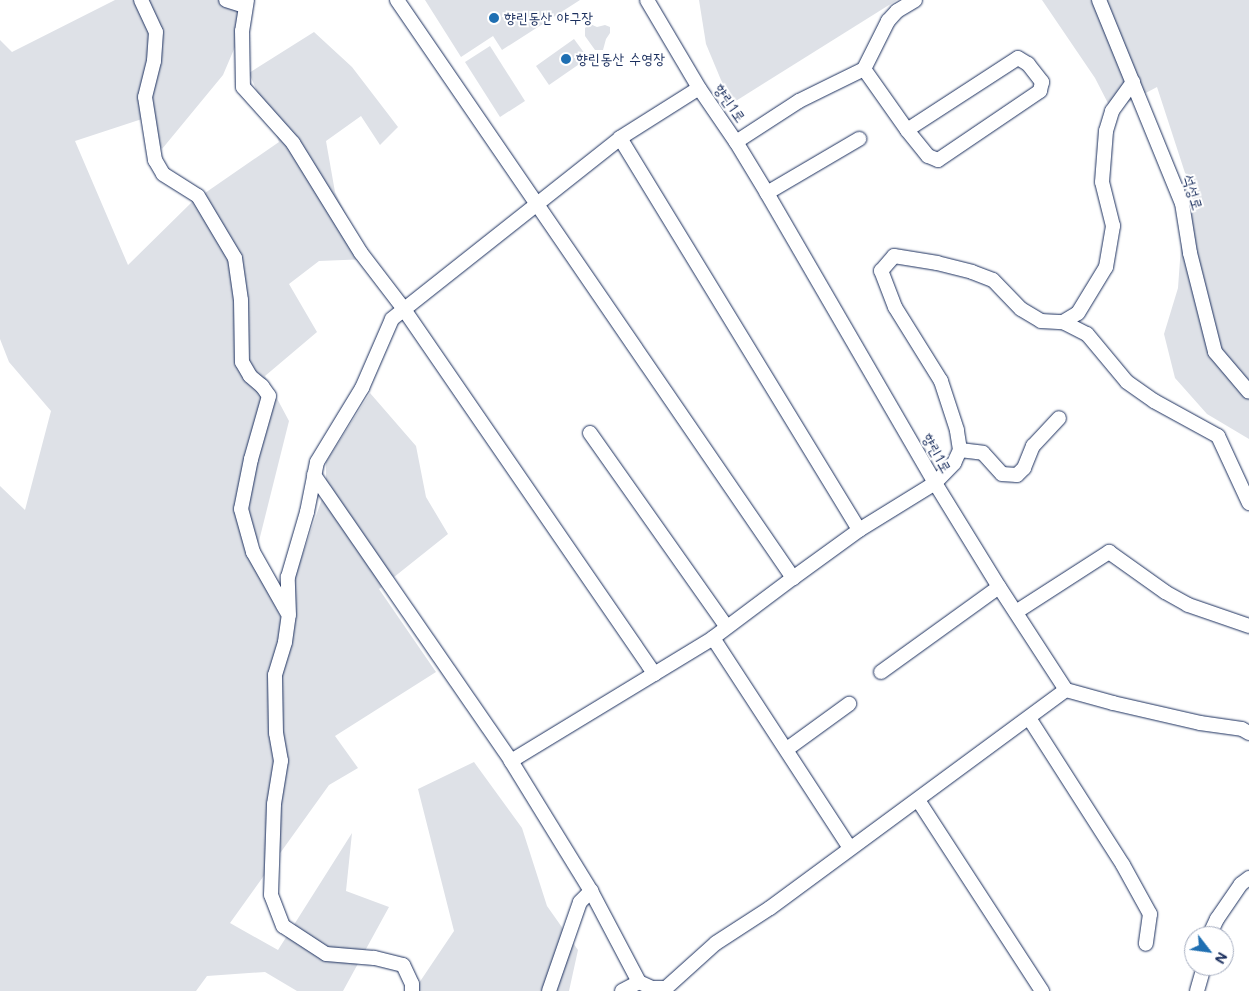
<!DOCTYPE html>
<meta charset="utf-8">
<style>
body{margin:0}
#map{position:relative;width:1249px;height:991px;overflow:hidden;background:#fff;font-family:Mali,"Poor Story",sans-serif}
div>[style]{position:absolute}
.green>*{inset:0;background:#dee1e7}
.roads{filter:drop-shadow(0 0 1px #1b2f5e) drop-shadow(0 0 1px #1b2f5e)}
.minor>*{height:14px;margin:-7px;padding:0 7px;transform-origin:7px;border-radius:7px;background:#fff}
.dots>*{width:14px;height:14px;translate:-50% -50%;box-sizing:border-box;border:2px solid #fff;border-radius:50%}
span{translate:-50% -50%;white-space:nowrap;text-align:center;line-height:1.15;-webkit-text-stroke:4px #fff;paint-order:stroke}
.poi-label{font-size:15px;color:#1b2f5e}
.left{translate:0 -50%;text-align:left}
.street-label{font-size:15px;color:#1b2f5e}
.north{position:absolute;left:1184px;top:926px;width:50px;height:50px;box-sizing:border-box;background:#fff;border:1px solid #a4acbf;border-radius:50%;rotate:120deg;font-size:14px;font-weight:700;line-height:20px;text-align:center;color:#1b2f5e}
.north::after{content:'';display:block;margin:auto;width:18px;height:22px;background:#1f6fb2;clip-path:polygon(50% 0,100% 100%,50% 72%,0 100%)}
</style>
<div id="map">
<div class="green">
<div style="clip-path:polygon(115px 0,255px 0,223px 75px,162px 149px,142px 119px,75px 141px,128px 265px,192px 202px,279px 142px,249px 73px,314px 32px,352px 67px,398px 127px,380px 145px,361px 116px,326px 141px,335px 192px,368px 259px,319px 261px,289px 284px,317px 332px,265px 376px,289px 421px,253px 565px,281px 617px,326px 487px,326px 462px,370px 393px,416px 446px,426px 497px,448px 534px,379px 589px,436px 672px,335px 736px,358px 768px,329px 785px,230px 923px,278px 950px,352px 833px,346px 891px,389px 907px,343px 991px,297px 991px,265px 972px,207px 976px,196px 991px,0 991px,0 486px,25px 510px,51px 411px,9px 362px,0 339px,0 40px,12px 52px)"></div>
<div style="clip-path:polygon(425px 0,580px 0,502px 50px,493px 36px,461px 57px)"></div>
<div style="clip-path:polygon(699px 0,897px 0,731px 104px,706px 44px)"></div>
<div style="clip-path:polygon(1042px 0,1249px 0,1249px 439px,1207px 414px,1175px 378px,1164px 334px,1178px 288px,1186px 176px,1157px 87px,1112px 111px,1095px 78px)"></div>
<div style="clip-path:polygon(590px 24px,597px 27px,605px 25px,610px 27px,610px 33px,606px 39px,603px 50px,595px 50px,585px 36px,585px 28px)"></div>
<div style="clip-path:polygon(574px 39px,588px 58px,549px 85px,536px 66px)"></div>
<div style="clip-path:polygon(490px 46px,525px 101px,500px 117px,465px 62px)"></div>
<div style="clip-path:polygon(474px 762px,522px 828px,547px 906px,578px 950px,569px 991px,418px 991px,419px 983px,454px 931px,418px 789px)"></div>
</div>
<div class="roads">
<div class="minor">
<div style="left:141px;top:0;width:35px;rotate:65deg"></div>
<div style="left:156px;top:32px;width:29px;rotate:94deg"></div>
<div style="left:154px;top:61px;width:37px;rotate:104deg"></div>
<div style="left:145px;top:97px;width:64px;rotate:81deg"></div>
<div style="left:155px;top:160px;width:16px;rotate:60deg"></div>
<div style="left:163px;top:174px;width:41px;rotate:32.2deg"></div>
<div style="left:198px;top:196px;width:72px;rotate:59.2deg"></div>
<div style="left:235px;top:258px;width:42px;rotate:81.9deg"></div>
<div style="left:241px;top:300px;width:62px;rotate:89.1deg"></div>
<div style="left:242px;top:362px;width:16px;rotate:60deg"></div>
<div style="left:250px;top:376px;width:16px;rotate:40deg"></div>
<div style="left:262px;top:386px;width:12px;rotate:55deg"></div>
<div style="left:269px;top:396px;width:66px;rotate:105.9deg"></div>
<div style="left:251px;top:459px;width:51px;rotate:101.3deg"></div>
<div style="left:241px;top:509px;width:45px;rotate:74.4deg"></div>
<div style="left:253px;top:552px;width:69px;rotate:60.5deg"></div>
<div style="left:226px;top:0;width:20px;rotate:18deg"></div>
<div style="left:247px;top:0;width:31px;rotate:99deg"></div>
<div style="left:242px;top:31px;width:56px;rotate:89deg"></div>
<div style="left:243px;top:87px;width:75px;rotate:48.2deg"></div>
<div style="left:293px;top:143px;width:129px;rotate:58.3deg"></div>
<div style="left:361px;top:253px;width:69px;rotate:52.6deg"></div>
<div style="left:403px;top:308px;width:444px;rotate:55.5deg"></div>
<div style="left:397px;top:0;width:701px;rotate:55.58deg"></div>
<div style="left:793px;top:578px;width:82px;rotate:-36deg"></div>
<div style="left:859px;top:530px;width:89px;rotate:-31.7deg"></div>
<div style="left:935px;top:483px;width:28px;rotate:-46deg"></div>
<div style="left:954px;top:463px;width:14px;rotate:-65deg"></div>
<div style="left:960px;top:450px;width:20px;rotate:-99deg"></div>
<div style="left:957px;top:430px;width:52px;rotate:-108.1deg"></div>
<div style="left:941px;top:381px;width:87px;rotate:-121.9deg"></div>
<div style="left:895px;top:307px;width:39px;rotate:-111deg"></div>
<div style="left:881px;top:271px;width:20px;rotate:-49deg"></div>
<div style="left:894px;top:256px;width:44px;rotate:9.2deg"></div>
<div style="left:937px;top:263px;width:36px;rotate:14deg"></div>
<div style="left:972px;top:272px;width:22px;rotate:21deg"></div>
<div style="left:993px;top:280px;width:40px;rotate:46deg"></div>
<div style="left:1021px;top:309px;width:23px;rotate:31deg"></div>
<div style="left:1041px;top:321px;width:22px;rotate:3deg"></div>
<div style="left:1063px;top:322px;width:17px;rotate:-31deg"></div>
<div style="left:1078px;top:313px;width:54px;rotate:-58.7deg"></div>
<div style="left:1106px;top:267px;width:42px;rotate:-80.3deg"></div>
<div style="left:1113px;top:226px;width:45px;rotate:-104deg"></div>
<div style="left:1102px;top:182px;width:51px;rotate:-85.5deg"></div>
<div style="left:1106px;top:131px;width:21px;rotate:-73deg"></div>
<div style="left:1112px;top:111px;width:36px;rotate:-54deg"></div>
<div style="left:1099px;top:0;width:219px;rotate:67.8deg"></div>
<div style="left:1182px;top:203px;width:51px;rotate:80.9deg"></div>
<div style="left:1190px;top:253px;width:102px;rotate:75.8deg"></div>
<div style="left:1215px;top:352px;width:52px;rotate:49.6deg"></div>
<div style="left:864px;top:69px;width:54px;rotate:-63.4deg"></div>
<div style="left:888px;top:21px;width:13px;rotate:-48deg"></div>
<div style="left:897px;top:11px;width:21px;rotate:-31deg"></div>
<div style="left:620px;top:138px;width:459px;rotate:58.6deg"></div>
<div style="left:736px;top:142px;width:75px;rotate:-33.1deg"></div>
<div style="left:799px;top:101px;width:72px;rotate:-26.2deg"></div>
<div style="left:864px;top:69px;width:75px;rotate:54.8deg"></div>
<div style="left:907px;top:130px;width:132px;rotate:-33deg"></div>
<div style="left:1018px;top:58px;width:12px;rotate:31deg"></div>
<div style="left:1028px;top:64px;width:23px;rotate:52deg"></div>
<div style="left:1042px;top:82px;width:9px;rotate:103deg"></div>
<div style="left:1040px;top:91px;width:123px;rotate:145.9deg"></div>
<div style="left:938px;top:160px;width:11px;rotate:-158deg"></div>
<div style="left:928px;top:156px;width:33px;rotate:-129deg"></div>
<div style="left:767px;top:193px;width:107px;rotate:-30.4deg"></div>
<div style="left:1063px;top:322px;width:27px;rotate:27deg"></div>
<div style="left:1087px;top:334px;width:62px;rotate:50.2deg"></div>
<div style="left:1127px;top:382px;width:33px;rotate:35deg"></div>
<div style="left:1154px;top:401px;width:73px;rotate:28.7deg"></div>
<div style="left:1218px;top:436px;width:74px;rotate:65.2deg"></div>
<div style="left:590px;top:433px;width:237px;rotate:54.8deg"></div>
<div style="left:960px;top:450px;width:23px;rotate:7deg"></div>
<div style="left:983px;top:453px;width:28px;rotate:48deg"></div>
<div style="left:1002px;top:474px;width:15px;rotate:4deg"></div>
<div style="left:1017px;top:475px;width:10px;rotate:-45deg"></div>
<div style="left:1024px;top:468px;width:24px;rotate:-68deg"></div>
<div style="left:1033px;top:446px;width:38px;rotate:-47deg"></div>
<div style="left:314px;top:475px;width:347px;rotate:55.4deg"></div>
<div style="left:511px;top:761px;width:153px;rotate:58.4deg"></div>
<div style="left:591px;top:891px;width:103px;rotate:62.2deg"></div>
<div style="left:639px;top:982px;width:14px;rotate:25deg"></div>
<div style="left:652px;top:988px;width:14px"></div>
<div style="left:666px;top:988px;width:67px;rotate:-42deg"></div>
<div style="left:716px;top:943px;width:64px;rotate:-32.9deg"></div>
<div style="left:770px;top:908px;width:368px;rotate:-36.4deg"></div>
<div style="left:1066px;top:690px;width:123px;rotate:-123deg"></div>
<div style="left:999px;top:587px;width:122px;rotate:-121.6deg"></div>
<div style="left:935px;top:483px;width:335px;rotate:-120.1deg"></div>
<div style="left:767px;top:193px;width:60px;rotate:-121.3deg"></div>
<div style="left:736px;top:142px;width:65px;rotate:-124.4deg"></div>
<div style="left:699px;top:88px;width:102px;rotate:-120.6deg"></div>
<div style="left:1016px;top:612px;width:111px;rotate:-32.8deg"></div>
<div style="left:1109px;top:552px;width:69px;rotate:35.5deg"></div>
<div style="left:1165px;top:592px;width:26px;rotate:29deg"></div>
<div style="left:1188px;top:605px;width:65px;rotate:19deg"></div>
<div style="left:713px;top:638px;width:251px;rotate:56.9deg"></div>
<div style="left:881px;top:672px;width:145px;rotate:-35.8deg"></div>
<div style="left:1066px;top:690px;width:49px;rotate:15.5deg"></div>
<div style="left:1113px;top:703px;width:89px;rotate:12.9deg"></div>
<div style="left:1200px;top:723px;width:42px;rotate:8.1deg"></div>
<div style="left:1242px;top:729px;width:8px;rotate:30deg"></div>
<div style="left:1029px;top:718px;width:174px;rotate:57.4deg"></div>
<div style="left:1123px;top:865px;width:56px;rotate:61.1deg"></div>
<div style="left:1150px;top:914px;width:30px;rotate:98deg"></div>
<div style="left:787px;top:749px;width:77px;rotate:-36deg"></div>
<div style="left:511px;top:761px;width:237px;rotate:-31.3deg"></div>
<div style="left:713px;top:638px;width:100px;rotate:-36.9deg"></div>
<div style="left:918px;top:800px;width:228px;rotate:57deg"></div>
<div style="left:1209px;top:936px;width:19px;rotate:-65deg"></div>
<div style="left:1217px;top:919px;width:42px;rotate:-55.6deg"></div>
<div style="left:1241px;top:884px;width:10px;rotate:-37deg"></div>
<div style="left:412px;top:991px;width:7px;rotate:-90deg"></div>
<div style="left:412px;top:984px;width:21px;rotate:-115deg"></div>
<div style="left:403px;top:965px;width:30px;rotate:-166deg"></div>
<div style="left:374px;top:958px;width:48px;rotate:-175.2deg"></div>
<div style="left:326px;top:954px;width:51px;rotate:-146.9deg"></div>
<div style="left:283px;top:926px;width:33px;rotate:-111deg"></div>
<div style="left:271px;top:895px;width:91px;rotate:-88.1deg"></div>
<div style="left:274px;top:804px;width:44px;rotate:-80.8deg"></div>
<div style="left:281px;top:761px;width:28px;rotate:-100deg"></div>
<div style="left:276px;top:733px;width:58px;rotate:-91deg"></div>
<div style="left:275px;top:675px;width:34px;rotate:-73deg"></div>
<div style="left:285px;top:642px;width:27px;rotate:-82deg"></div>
<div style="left:289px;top:615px;width:38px;rotate:-92deg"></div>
<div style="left:288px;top:577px;width:68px;rotate:-73.7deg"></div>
<div style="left:307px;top:512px;width:51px;rotate:-78.7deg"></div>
<div style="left:317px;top:462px;width:87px;rotate:-58.7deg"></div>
<div style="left:362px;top:388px;width:75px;rotate:-66.5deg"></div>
<div style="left:392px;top:319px;width:291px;rotate:-38.4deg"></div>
<div style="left:620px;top:138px;width:93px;rotate:-32.3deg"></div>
<div style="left:549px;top:991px;width:94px;rotate:-70.8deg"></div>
<div style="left:580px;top:902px;width:16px;rotate:-45deg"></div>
<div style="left:622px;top:991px;width:19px;rotate:-28deg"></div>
<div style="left:1197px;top:991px;width:26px;rotate:-74deg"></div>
</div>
</div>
<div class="dots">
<div style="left:494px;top:18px;background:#1f6fb2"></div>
<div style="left:566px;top:59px;background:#1f6fb2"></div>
</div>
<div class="poi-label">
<span class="left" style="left:504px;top:18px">향린동산 야구장</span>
<span class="left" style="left:576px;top:59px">향린동산 수영장</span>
</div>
<div class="street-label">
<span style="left:730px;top:103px;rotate:55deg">향린1로</span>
<span style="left:1193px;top:192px;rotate:73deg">석성로</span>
<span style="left:937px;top:453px;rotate:60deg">향린1로</span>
</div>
<div class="north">N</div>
</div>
